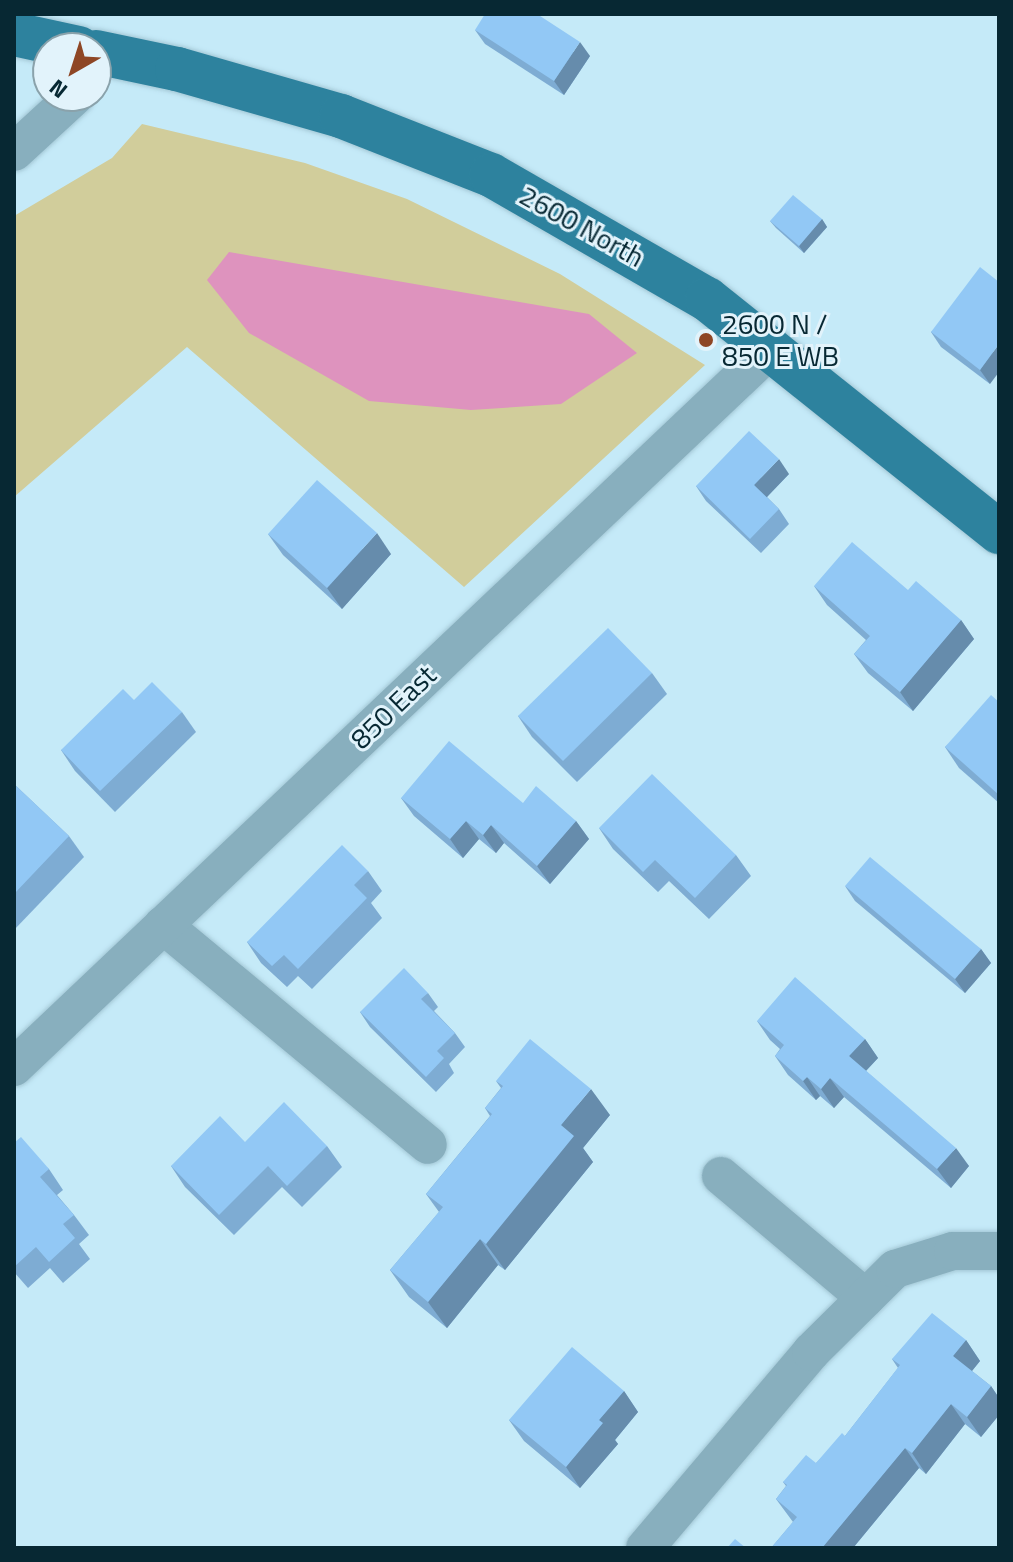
<!DOCTYPE html>
<style>
body{margin:0}
#map{position:relative;width:1013px;height:1562px;overflow:hidden;background:#c5eaf8;font-family:"Titillium Web",sans-serif}
div>[style]{position:absolute}
.green>*{inset:0;background:#d1cd9b}
.water>*{inset:0;background:#de93be}
.roads{filter:drop-shadow(0 0 2px #a3c7d5) drop-shadow(0 0 2px #a3c7d5)}
.minor>*{height:38px;margin:-19px;padding:0 19px;transform-origin:19px;border-radius:19px;background:#88afbe}
.major>*{height:44px;margin:-22px;padding:0 22px;transform-origin:22px;border-radius:22px;background:#2d829e}
.wall>*{inset:0;background:#7eacd3}
.shaded-wall>*{inset:0;background:#668cac}
.building>*{inset:0;background:#92c8f5}
.dots>*{width:22px;height:22px;translate:-50% -50%;box-sizing:border-box;border:4px solid #e2f3fb;border-radius:50%}
span{translate:-50% -50%;white-space:nowrap;text-align:center;line-height:1.15;-webkit-text-stroke:6px #e2f3fb;paint-order:stroke}
.street-label{font-size:28px;color:#072833}
.poi-label{font-size:28px;color:#072833}
.left{translate:0 -50%;text-align:left}
.frame{position:absolute;inset:0;border:16px solid #072833;pointer-events:none}
.north{position:absolute;left:32px;top:32px;width:80px;height:80px;box-sizing:border-box;background:#e2f3fb;border:2px solid #8aa2ab;border-radius:50%;rotate:219deg;font-size:22px;font-weight:700;line-height:32px;text-align:center;color:#072833}
.north::after{content:'';display:block;margin:auto;width:28px;height:36px;background:#8e4625;clip-path:polygon(50% 0,100% 100%,50% 72%,0 100%)}
</style>
<div id="map">
<div class="green">
<div style="clip-path:polygon(142px 124px,305px 163px,407px 199px,560px 274px,705px 365px,464px 587px,187px 347px,14px 497px,14px 216px,112px 158px)"></div>
</div>
<div class="water">
<div style="clip-path:polygon(229px 252px,589px 314px,637px 353px,561px 404px,471px 410px,369px 401px,249px 333px,207px 280px)"></div>
</div>
<div class="roads">
<div class="minor">
<div style="left:14px;top:152px;width:83px;rotate:-42.6deg"></div>
<div style="left:163px;top:925px;width:344px;rotate:39.7deg"></div>
<div style="left:14px;top:1067px;width:1046px;rotate:-43.49deg"></div>
<div style="left:721px;top:1176px;width:189px;rotate:40.1deg"></div>
<div style="left:645px;top:1548px;width:257px;rotate:-49.7deg"></div>
<div style="left:811px;top:1352px;width:118px;rotate:-44.7deg"></div>
<div style="left:895px;top:1269px;width:61px;rotate:-17.2deg"></div>
<div style="left:953px;top:1251px;width:46px"></div>
</div>
<div class="major">
<div style="left:14px;top:34px;width:66px;rotate:12.2deg"></div>
<div style="left:96px;top:52px;width:83px;rotate:11.9deg"></div>
<div style="left:177px;top:69px;width:171px;rotate:16deg"></div>
<div style="left:341px;top:116px;width:161px;rotate:21.5deg"></div>
<div style="left:491px;top:175px;width:249px;rotate:29.9deg"></div>
<div style="left:707px;top:299px;width:374px;rotate:38.6deg"></div>
</div>
</div>
<div class="wall">
<div style="clip-path:polygon(475px 30px,590px 56px,564px 95px,485px 44px)"></div>
<div style="clip-path:polygon(822px 219px,827px 227px,804px 253px,776px 228px,770px 221px)"></div>
<div style="clip-path:polygon(999px 282px,990px 384px,941px 347px,931px 332px)"></div>
<div style="clip-path:polygon(789px 474px,767px 497px,779px 509px,789px 524px,761px 553px,706px 501px,696px 486px)"></div>
<div style="clip-path:polygon(268px 534px,391px 554px,342px 609px,283px 555px)"></div>
<div style="clip-path:polygon(814px 586px,961px 620px,974px 639px,913px 711px,868px 673px,854px 654px,866px 640px,827px 605px)"></div>
<div style="clip-path:polygon(652px 673px,667px 694px,577px 782px,532px 737px,518px 716px)"></div>
<div style="clip-path:polygon(999px 702px,999px 803px,959px 768px,945px 747px)"></div>
<div style="clip-path:polygon(182px 712px,196px 732px,115px 812px,75px 771px,61px 750px)"></div>
<div style="clip-path:polygon(14px 784px,69px 836px,84px 857px,14px 930px)"></div>
<div style="clip-path:polygon(401px 798px,523px 803px,576px 821px,589px 839px,550px 884px,504px 843px,496px 853px,479px 839px,463px 858px,414px 816px)"></div>
<div style="clip-path:polygon(599px 828px,736px 855px,751px 876px,709px 919px,669px 881px,658px 892px,613px 849px)"></div>
<div style="clip-path:polygon(368px 871px,382px 891px,371px 903px,382px 918px,312px 989px,298px 976px,287px 987px,261px 963px,247px 942px)"></div>
<div style="clip-path:polygon(845px 886px,981px 949px,991px 963px,965px 993px,855px 901px)"></div>
<div style="clip-path:polygon(428px 993px,438px 1007px,434px 1011px,455px 1033px,465px 1047px,449px 1064px,454px 1073px,436px 1092px,370px 1027px,360px 1012px)"></div>
<div style="clip-path:polygon(757px 1021px,865px 1039px,878px 1058px,866px 1071px,969px 1166px,951px 1188px,844px 1097px,834px 1108px,820px 1096px,816px 1100px,788px 1075px,775px 1056px,780px 1049px,770px 1040px)"></div>
<div style="clip-path:polygon(496px 1081px,610px 1115px,583px 1148px,593px 1162px,505px 1270px,498px 1265px,447px 1328px,409px 1297px,390px 1270px,439px 1212px,426px 1194px,490px 1116px,485px 1108px,501px 1088px)"></div>
<div style="clip-path:polygon(245px 1142px,327px 1146px,342px 1167px,302px 1207px,282px 1187px,234px 1235px,185px 1187px,171px 1166px)"></div>
<div style="clip-path:polygon(14px 1143px,49px 1169px,63px 1190px,57px 1195px,74px 1215px,89px 1235px,79px 1244px,90px 1259px,63px 1283px,50px 1268px,28px 1288px,14px 1272px)"></div>
<div style="clip-path:polygon(966px 1340px,980px 1361px,972px 1371px,991px 1386px,999px 1398px,999px 1415px,981px 1437px,965px 1424px,926px 1474px,919px 1468px,853px 1548px,771px 1548px,793px 1522px,776px 1499px,786px 1486px,783px 1482px,816px 1463px,845px 1436px,898px 1368px,892px 1359px)"></div>
<div style="clip-path:polygon(624px 1391px,638px 1412px,615px 1440px,618px 1444px,580px 1488px,524px 1441px,509px 1420px)"></div>
</div>
<div class="shaded-wall">
<div style="clip-path:polygon(580px 42px,590px 56px,564px 95px,554px 81px)"></div>
<div style="clip-path:polygon(822px 219px,827px 227px,804px 253px,799px 246px)"></div>
<div style="clip-path:polygon(999px 344px,999px 372px,990px 384px,980px 370px)"></div>
<div style="clip-path:polygon(779px 459px,789px 474px,764px 500px,754px 485px)"></div>
<div style="clip-path:polygon(377px 533px,391px 554px,342px 609px,327px 588px)"></div>
<div style="clip-path:polygon(961px 620px,974px 639px,913px 711px,900px 692px)"></div>
<div style="clip-path:polygon(466px 821px,479px 839px,463px 858px,450px 839px)"></div>
<div style="clip-path:polygon(576px 821px,589px 839px,550px 884px,537px 866px)"></div>
<div style="clip-path:polygon(491px 825px,504px 843px,496px 853px,483px 835px)"></div>
<div style="clip-path:polygon(981px 949px,991px 963px,965px 993px,955px 979px)"></div>
<div style="clip-path:polygon(865px 1039px,878px 1058px,862px 1075px,849px 1056px)"></div>
<div style="clip-path:polygon(807px 1077px,820px 1096px,816px 1100px,803px 1081px)"></div>
<div style="clip-path:polygon(830px 1078px,844px 1097px,834px 1108px,821px 1089px)"></div>
<div style="clip-path:polygon(591px 1089px,610px 1115px,583px 1148px,593px 1162px,505px 1270px,486px 1244px,561px 1125px)"></div>
<div style="clip-path:polygon(956px 1148px,969px 1166px,951px 1188px,937px 1169px)"></div>
<div style="clip-path:polygon(480px 1239px,498px 1265px,447px 1328px,428px 1302px)"></div>
<div style="clip-path:polygon(966px 1340px,980px 1361px,967px 1377px,953px 1356px)"></div>
<div style="clip-path:polygon(991px 1386px,999px 1398px,999px 1415px,981px 1437px,967px 1417px)"></div>
<div style="clip-path:polygon(624px 1391px,638px 1412px,615px 1440px,618px 1444px,580px 1488px,566px 1467px,599px 1420px)"></div>
<div style="clip-path:polygon(951px 1404px,965px 1424px,926px 1474px,912px 1453px)"></div>
<div style="clip-path:polygon(905px 1448px,919px 1468px,853px 1548px,822px 1548px)"></div>
</div>
<div class="building">
<div style="clip-path:polygon(485px 14px,537px 14px,580px 42px,554px 81px,475px 30px)"></div>
<div style="clip-path:polygon(793px 195px,822px 219px,799px 246px,770px 221px)"></div>
<div style="clip-path:polygon(980px 267px,999px 282px,999px 344px,980px 370px,931px 332px)"></div>
<div style="clip-path:polygon(749px 431px,779px 459px,754px 485px,779px 509px,750px 539px,696px 486px)"></div>
<div style="clip-path:polygon(317px 480px,377px 533px,327px 588px,268px 534px)"></div>
<div style="clip-path:polygon(852px 542px,908px 590px,916px 581px,961px 620px,900px 692px,854px 654px,870px 636px,814px 586px)"></div>
<div style="clip-path:polygon(608px 628px,652px 673px,563px 761px,518px 716px)"></div>
<div style="clip-path:polygon(152px 682px,182px 712px,100px 791px,61px 750px,123px 689px,134px 700px)"></div>
<div style="clip-path:polygon(991px 695px,999px 702px,999px 795px,945px 747px)"></div>
<div style="clip-path:polygon(449px 741px,523px 803px,536px 786px,576px 821px,537px 866px,491px 825px,483px 835px,466px 821px,450px 839px,401px 798px)"></div>
<div style="clip-path:polygon(652px 774px,736px 855px,695px 898px,655px 860px,643px 872px,599px 828px)"></div>
<div style="clip-path:polygon(14px 784px,69px 836px,14px 894px)"></div>
<div style="clip-path:polygon(342px 845px,368px 871px,354px 885px,367px 898px,298px 969px,284px 955px,272px 966px,247px 942px)"></div>
<div style="clip-path:polygon(870px 857px,981px 949px,955px 979px,845px 886px)"></div>
<div style="clip-path:polygon(404px 968px,428px 993px,421px 999px,455px 1033px,437px 1051px,444px 1058px,426px 1077px,360px 1012px)"></div>
<div style="clip-path:polygon(795px 977px,865px 1039px,849px 1056px,956px 1148px,937px 1169px,830px 1078px,821px 1089px,807px 1077px,803px 1081px,775px 1056px,784px 1045px,757px 1021px)"></div>
<div style="clip-path:polygon(530px 1039px,591px 1089px,561px 1125px,574px 1136px,486px 1244px,480px 1239px,428px 1302px,390px 1270px,443px 1207px,426px 1194px,492px 1114px,485px 1108px,503px 1086px,496px 1081px)"></div>
<div style="clip-path:polygon(284px 1102px,327px 1146px,287px 1186px,268px 1166px,219px 1215px,171px 1166px,220px 1116px,245px 1142px)"></div>
<div style="clip-path:polygon(21px 1137px,49px 1169px,40px 1177px,74px 1215px,63px 1224px,75px 1238px,49px 1262px,36px 1247px,14px 1267px,14px 1143px)"></div>
<div style="clip-path:polygon(932px 1313px,966px 1340px,953px 1356px,991px 1386px,967px 1417px,951px 1404px,912px 1453px,905px 1448px,822px 1548px,771px 1548px,797px 1517px,776px 1499px,787px 1485px,783px 1482px,806px 1455px,816px 1463px,842px 1433px,845px 1436px,900px 1365px,892px 1359px)"></div>
<div style="clip-path:polygon(572px 1347px,624px 1391px,599px 1420px,603px 1423px,566px 1467px,509px 1420px)"></div>
<div style="clip-path:polygon(735px 1539px,746px 1548px,727px 1548px)"></div>
</div>
<div class="dots">
<div style="left:706px;top:340px;background:#8e4625"></div>
</div>
<div class="street-label">
<span style="left:582px;top:226px;rotate:29deg">2600 North</span>
<span style="left:393px;top:707px;rotate:-44deg">850 East</span>
</div>
<div class="poi-label">
<span class="left" style="left:722px;top:340px">2600 N /<br>850 E WB</span>
</div>
<div class="frame"></div>
<div class="north">N</div>
</div>
